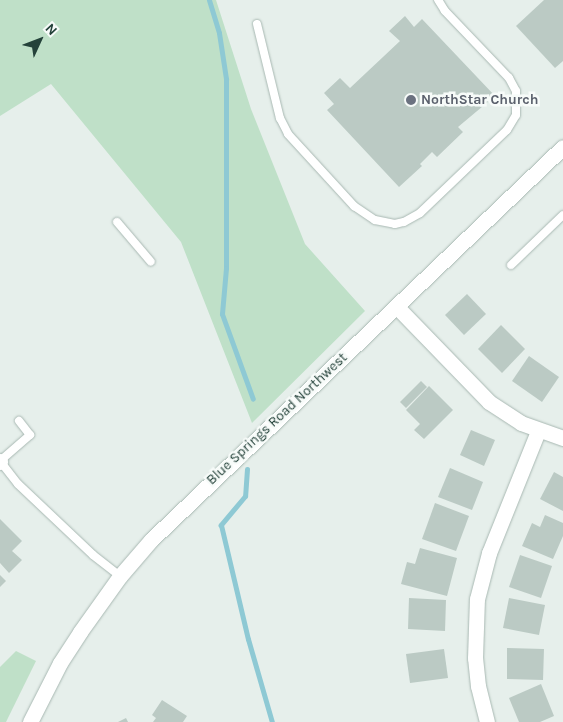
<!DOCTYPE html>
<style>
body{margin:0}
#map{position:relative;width:563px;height:722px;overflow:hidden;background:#e6efeb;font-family:Karla,sans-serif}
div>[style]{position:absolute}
.green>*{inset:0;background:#bfe0c8}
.stream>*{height:5px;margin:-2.5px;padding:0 2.5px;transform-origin:2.5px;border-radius:2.5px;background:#8ec9d4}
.building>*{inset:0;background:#bbcac4}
.roads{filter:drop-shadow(0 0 1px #a8b8b2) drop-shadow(0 0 1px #a8b8b2)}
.lane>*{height:8px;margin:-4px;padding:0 4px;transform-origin:4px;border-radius:4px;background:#fff}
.street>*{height:15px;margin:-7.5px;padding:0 7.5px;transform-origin:7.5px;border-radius:7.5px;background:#fff}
.secondary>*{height:15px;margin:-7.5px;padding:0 7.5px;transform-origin:7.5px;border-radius:7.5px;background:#fff}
.dots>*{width:14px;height:14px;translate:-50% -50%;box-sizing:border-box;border:2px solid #f7fbf9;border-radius:50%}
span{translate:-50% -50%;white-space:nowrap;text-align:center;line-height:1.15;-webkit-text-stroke:5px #f7fbf9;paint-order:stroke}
.worship-label{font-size:14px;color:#5b616d;font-weight:700}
.left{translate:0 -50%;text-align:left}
.street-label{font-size:14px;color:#24423a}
.north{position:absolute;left:15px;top:15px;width:50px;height:50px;-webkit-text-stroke:4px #f7fbf9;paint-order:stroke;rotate:47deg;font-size:14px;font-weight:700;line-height:20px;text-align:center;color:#24423a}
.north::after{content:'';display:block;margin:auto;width:18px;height:22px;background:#24423a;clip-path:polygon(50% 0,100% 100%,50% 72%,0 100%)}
</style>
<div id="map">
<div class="green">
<div style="clip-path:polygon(0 0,216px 0,251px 109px,305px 244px,365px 311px,252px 423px,181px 242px,51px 84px,0 116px)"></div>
<div style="clip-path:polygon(16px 651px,36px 661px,6px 722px,0 722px,0 667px)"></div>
</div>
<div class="stream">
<div style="left:209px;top:0;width:34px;rotate:73deg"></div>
<div style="left:219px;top:33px;width:47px;rotate:81.3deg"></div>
<div style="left:226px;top:79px;width:189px;rotate:90deg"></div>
<div style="left:226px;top:268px;width:46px;rotate:95deg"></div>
<div style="left:222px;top:314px;width:90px;rotate:70deg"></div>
<div style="left:247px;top:469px;width:27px;rotate:94deg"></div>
<div style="left:245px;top:496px;width:38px;rotate:130deg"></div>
<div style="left:221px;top:525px;width:117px;rotate:76.7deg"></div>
<div style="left:248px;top:639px;width:86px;rotate:73.9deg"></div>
</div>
<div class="building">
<div style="clip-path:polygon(544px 0,563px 0,563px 61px,555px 68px,516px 26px)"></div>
<div style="clip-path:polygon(405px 16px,414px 27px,422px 19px,495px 96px,458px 127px,463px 132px,437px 157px,432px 152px,420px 164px,422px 166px,399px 187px,327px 110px,334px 104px,324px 93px,340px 78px,350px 88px,400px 41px,389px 31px)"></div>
<div style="clip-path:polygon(467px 294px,486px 314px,464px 335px,445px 315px)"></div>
<div style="clip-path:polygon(501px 325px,525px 349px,502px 373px,478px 349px)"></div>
<div style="clip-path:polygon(529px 356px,559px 377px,542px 402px,512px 381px)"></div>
<div style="clip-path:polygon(421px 381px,427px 387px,406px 408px,400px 402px)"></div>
<div style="clip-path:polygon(429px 386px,453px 410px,424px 439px,414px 430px,420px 424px,406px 410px)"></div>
<div style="clip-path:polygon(471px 430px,495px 440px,484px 466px,460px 455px)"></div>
<div style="clip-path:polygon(450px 468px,483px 482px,472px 510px,438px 497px)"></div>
<div style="clip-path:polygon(554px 472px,563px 477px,563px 511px,540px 499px)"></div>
<div style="clip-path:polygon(435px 503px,469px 516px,456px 551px,422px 539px)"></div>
<div style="clip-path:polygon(545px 515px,563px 523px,563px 536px,553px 559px,522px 546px,532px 523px,540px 527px)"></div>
<div style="clip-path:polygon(0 519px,22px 541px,12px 551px,22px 560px,9px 573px,0 563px)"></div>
<div style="clip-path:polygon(420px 548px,457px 558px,447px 596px,401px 584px,407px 562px,415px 564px)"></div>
<div style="clip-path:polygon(520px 555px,552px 566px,541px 598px,509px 587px)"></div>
<div style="clip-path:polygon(0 575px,6px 581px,0 587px)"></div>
<div style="clip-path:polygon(409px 598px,446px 600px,445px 631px,408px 629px)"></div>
<div style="clip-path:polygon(509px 598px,545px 605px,539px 635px,503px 628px)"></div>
<div style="clip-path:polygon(507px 648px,544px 649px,543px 680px,507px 679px)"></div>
<div style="clip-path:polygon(444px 649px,448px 678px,410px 683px,406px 654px)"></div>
<div style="clip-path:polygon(541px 684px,554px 716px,540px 722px,519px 722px,509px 698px)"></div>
<div style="clip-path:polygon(162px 700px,187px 716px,183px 722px,153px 722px,156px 718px,152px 715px)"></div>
<div style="clip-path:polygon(126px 718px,128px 722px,118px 722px)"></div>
</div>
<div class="roads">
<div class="lane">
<div style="left:257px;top:24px;width:97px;rotate:76.3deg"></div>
<div style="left:280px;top:118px;width:18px;rotate:63deg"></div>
<div style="left:288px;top:134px;width:98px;rotate:47.5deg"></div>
<div style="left:354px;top:206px;width:25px;rotate:34deg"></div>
<div style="left:375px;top:220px;width:20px;rotate:11deg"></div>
<div style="left:395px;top:224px;width:9px;rotate:-13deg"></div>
<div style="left:404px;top:222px;width:18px;rotate:-29deg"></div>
<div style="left:420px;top:213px;width:120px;rotate:-43.7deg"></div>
<div style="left:507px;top:130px;width:17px;rotate:-59deg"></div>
<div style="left:516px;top:115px;width:24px;rotate:-90deg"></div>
<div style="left:516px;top:91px;width:15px;rotate:-118deg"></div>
<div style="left:509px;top:78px;width:93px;rotate:-133.7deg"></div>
<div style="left:445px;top:11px;width:13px;rotate:-122deg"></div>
<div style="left:117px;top:222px;width:52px;rotate:49.6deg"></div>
<div style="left:511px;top:265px;width:72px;rotate:-43.9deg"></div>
<div style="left:0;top:461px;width:29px;rotate:52deg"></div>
<div style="left:18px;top:484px;width:103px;rotate:43.4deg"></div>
<div style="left:93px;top:555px;width:34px;rotate:38deg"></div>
<div style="left:0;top:461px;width:40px;rotate:-41deg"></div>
<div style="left:30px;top:435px;width:18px;rotate:-128deg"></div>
</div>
<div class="street">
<div style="left:397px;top:307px;width:132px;rotate:45.9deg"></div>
<div style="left:489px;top:402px;width:38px;rotate:33deg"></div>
<div style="left:521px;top:423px;width:45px;rotate:19.7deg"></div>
<div style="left:0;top:462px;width:1px;rotate:-90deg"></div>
<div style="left:487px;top:722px;width:37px;rotate:-104deg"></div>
<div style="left:478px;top:686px;width:28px;rotate:-96deg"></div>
<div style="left:475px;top:658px;width:59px;rotate:-88.1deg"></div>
<div style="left:477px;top:599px;width:48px;rotate:-75.4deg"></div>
<div style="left:489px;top:553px;width:131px;rotate:-68.1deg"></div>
</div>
<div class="secondary">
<div style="left:30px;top:722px;width:66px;rotate:-63deg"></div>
<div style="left:60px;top:663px;width:37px;rotate:-57deg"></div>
<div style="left:80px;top:632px;width:69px;rotate:-54.5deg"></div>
<div style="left:120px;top:576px;width:48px;rotate:-49.3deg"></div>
<div style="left:151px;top:540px;width:569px;rotate:-43.65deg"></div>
</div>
</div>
<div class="dots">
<div style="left:411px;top:100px;background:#6b7280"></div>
</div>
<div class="worship-label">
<span class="left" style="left:421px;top:100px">NorthStar Church</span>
</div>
<div class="street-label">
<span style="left:277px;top:419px;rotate:-43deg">Blue Springs Road Northwest</span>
</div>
<div class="north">N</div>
</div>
